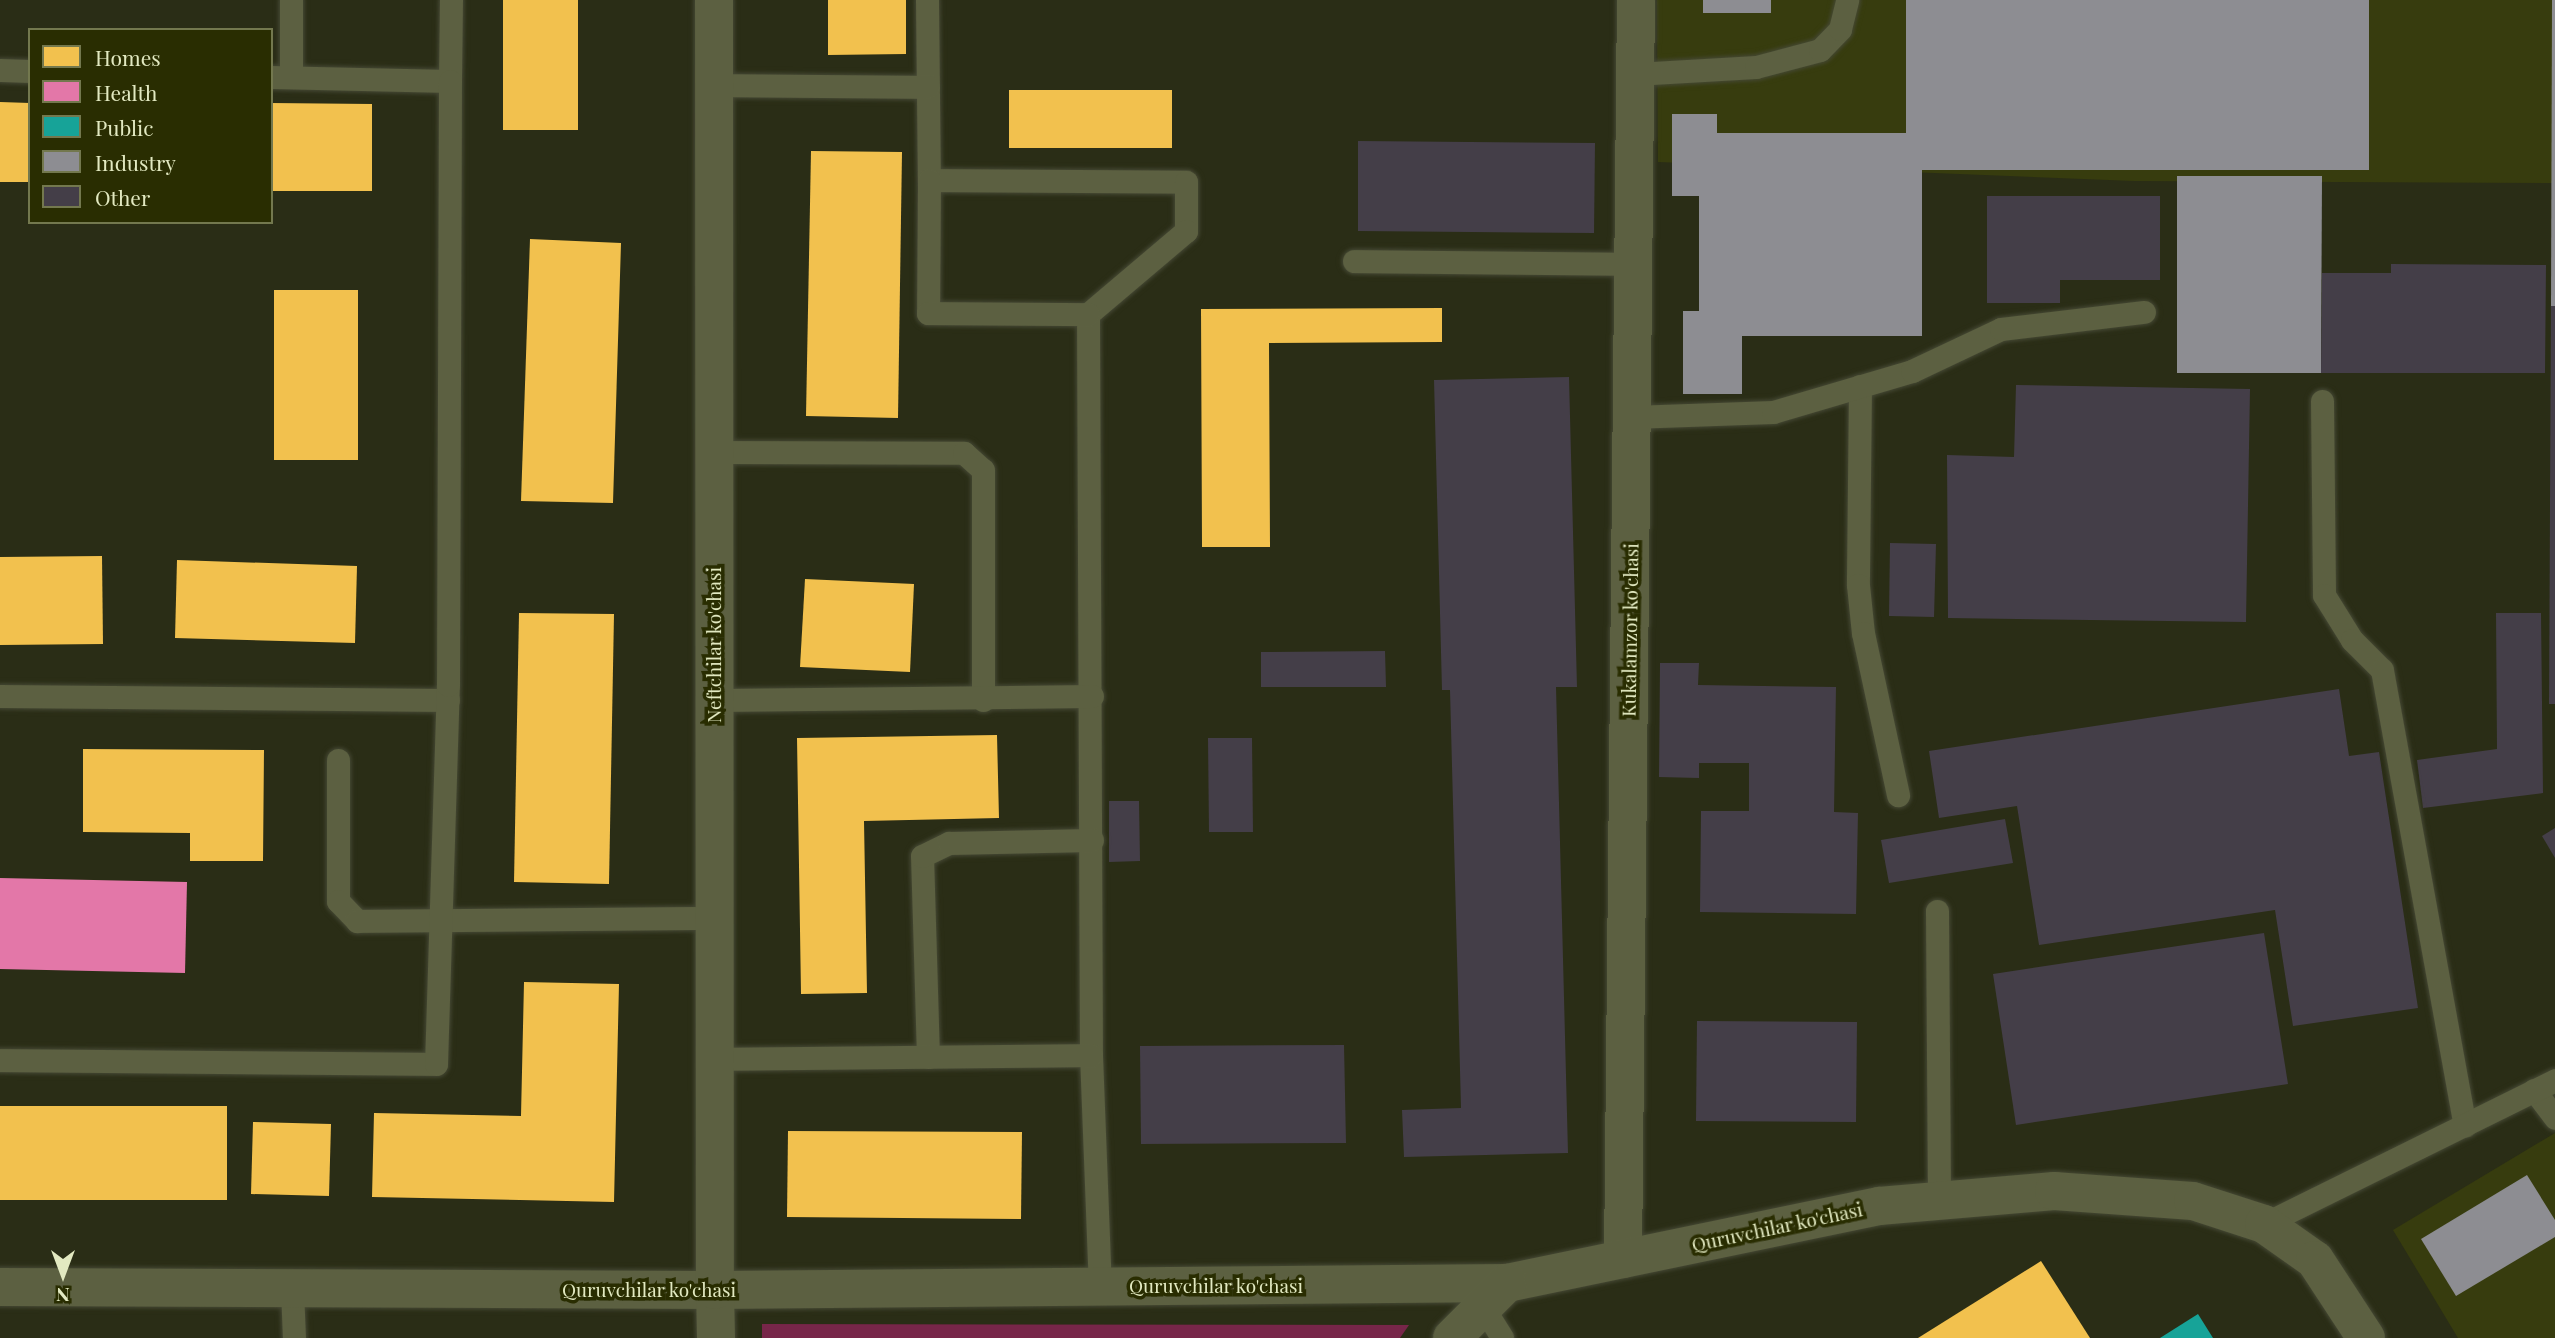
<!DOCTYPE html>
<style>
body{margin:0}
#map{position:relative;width:2555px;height:1338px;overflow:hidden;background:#2a2d16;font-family:"Playfair Display",serif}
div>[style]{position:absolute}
.built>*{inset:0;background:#373c0e}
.green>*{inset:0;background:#772649}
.homes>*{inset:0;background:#f2c14e}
.health>*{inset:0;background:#e377a8}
.public>*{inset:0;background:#17a398}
.industry>*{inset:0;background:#8d8d92}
.building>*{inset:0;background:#443e48}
.roads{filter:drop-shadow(0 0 2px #454834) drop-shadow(0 0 2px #454834)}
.service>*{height:23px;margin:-11.5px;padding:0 11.5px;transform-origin:11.5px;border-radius:11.5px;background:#5c6041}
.minor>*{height:38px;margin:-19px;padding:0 19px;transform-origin:19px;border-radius:19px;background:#5c6041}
.tertiary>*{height:38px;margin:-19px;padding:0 19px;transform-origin:19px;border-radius:19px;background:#5c6041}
span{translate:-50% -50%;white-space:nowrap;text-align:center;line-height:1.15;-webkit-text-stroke:7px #292d01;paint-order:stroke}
.street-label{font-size:19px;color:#e2e9c1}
.legend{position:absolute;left:28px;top:28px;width:245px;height:196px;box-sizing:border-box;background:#292d01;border:2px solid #73784e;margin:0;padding:9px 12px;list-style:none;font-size:21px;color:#e2e9c1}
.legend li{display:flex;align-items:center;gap:14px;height:35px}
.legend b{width:35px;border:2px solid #73784e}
.north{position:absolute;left:28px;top:1240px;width:70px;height:70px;-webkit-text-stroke:5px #292d01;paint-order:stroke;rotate:180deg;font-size:19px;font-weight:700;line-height:28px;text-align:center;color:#e2e9c1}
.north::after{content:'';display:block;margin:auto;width:24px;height:32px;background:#e2e9c1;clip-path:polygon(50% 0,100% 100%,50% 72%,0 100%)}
</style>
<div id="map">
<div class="built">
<div style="clip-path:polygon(1657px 0,2555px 0,2555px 183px,2134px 181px,1658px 162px)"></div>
<div style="clip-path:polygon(2555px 1133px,2555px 1338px,2458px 1338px,2393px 1230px)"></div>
</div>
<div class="green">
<div style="clip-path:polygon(762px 1324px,1409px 1325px,1400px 1338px,762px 1338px)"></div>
</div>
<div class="homes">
<div style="clip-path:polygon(503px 0,578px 0,578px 130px,503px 130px)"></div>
<div style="clip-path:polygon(828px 0,906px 0,906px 54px,828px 55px)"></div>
<div style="clip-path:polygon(1009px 90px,1172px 90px,1172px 148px,1009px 148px)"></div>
<div style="clip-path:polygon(0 102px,30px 103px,30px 182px,0 182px)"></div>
<div style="clip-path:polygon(271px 103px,372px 104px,372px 191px,271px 191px)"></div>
<div style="clip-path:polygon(811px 151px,902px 152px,898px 418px,806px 416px)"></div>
<div style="clip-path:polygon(530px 239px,621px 243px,613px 503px,521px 501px)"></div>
<div style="clip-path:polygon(274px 290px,358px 290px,358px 460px,274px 460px)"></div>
<div style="clip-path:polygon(1442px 308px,1442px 342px,1269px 343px,1270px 547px,1202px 547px,1201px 309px)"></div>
<div style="clip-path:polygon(102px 556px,103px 644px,0 645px,0 557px)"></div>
<div style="clip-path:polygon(177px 560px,357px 566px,355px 643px,175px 638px)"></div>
<div style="clip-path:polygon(805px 579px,914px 584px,910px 672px,800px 667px)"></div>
<div style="clip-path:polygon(519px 613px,614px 614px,609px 884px,514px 882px)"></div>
<div style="clip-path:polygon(997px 735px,999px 818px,864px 821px,867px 993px,801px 994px,797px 738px)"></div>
<div style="clip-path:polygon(83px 749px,264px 750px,263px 861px,190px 861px,190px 833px,83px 832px)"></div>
<div style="clip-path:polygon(524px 982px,619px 984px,614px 1202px,372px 1197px,374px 1113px,521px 1116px)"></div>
<div style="clip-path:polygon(0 1106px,227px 1106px,227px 1200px,0 1200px)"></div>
<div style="clip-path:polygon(253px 1122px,331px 1124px,329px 1196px,251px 1194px)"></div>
<div style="clip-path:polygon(788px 1131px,1022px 1132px,1021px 1219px,787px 1217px)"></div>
<div style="clip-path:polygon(2041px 1261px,2090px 1338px,1918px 1338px)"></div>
</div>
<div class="health">
<div style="clip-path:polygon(0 878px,187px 882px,185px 973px,0 969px)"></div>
</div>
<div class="public">
<div style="clip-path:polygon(2198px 1314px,2213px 1338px,2160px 1338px)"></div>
</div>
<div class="industry">
<div style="clip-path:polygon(1703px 0,1771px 0,1771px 13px,1703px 13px)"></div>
<div style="clip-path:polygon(1906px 0,2369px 0,2369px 170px,1922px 170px,1922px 336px,1742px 336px,1742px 394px,1683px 394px,1683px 311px,1699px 311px,1699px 196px,1672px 196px,1672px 114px,1717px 114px,1717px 133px,1906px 133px)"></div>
<div style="clip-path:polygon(2552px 0,2555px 0,2555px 306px,2551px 306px)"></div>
<div style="clip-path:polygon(2177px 176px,2322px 176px,2321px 373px,2177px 373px)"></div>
<div style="clip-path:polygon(2527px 1175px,2555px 1220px,2555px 1237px,2456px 1296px,2421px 1239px)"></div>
</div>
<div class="building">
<div style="clip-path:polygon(1358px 141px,1595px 143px,1594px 233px,1358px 231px)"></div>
<div style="clip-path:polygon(1987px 196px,2160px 196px,2160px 280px,2060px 280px,2060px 303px,1987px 303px)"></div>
<div style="clip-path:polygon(2391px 264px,2546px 265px,2545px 373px,2321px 373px,2322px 273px,2391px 273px)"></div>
<div style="clip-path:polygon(2551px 306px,2555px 306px,2555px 704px,2549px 704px)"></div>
<div style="clip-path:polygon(1569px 377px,1577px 687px,1556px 687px,1568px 1153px,1404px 1157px,1402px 1110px,1461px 1108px,1450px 690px,1442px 690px,1434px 380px)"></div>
<div style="clip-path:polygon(2016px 385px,2250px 389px,2246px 622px,1948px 618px,1947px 455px,2014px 457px)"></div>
<div style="clip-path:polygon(1890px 543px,1936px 544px,1934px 617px,1889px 616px)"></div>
<div style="clip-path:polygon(2496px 613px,2541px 613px,2543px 793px,2423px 808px,2417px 760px,2497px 749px)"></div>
<div style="clip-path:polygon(1385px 651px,1386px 687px,1261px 687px,1261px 652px)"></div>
<div style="clip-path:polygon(1660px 663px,1699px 663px,1698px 685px,1836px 687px,1834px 812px,1858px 813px,1856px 914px,1700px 912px,1701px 811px,1749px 811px,1749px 763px,1699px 763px,1699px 778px,1659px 777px)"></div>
<div style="clip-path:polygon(2339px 689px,2349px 756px,2379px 752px,2418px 1008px,2293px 1026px,2275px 910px,2039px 945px,2017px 806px,1939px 818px,1929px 751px)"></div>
<div style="clip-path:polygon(1208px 738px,1252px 738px,1253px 832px,1209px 832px)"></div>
<div style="clip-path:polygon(1109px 801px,1139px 801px,1140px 861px,1109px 862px)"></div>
<div style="clip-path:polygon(2005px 819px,2013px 863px,1889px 883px,1881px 840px)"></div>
<div style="clip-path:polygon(2555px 828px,2555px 858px,2542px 836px)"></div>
<div style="clip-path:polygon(2264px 933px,2288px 1084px,2016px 1125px,1993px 974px)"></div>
<div style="clip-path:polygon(1697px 1021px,1857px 1022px,1856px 1122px,1696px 1121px)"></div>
<div style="clip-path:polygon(1344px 1045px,1346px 1143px,1141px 1144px,1140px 1046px)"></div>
</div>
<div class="roads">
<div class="service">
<div style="left:927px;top:0;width:180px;rotate:89.4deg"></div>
<div style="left:929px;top:180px;width:257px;rotate:0.4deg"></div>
<div style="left:1186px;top:182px;width:49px;rotate:90deg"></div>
<div style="left:1186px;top:231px;width:128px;rotate:139.7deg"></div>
<div style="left:1088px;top:314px;width:741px;rotate:89.77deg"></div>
<div style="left:1091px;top:1055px;width:232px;rotate:87.8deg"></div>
<div style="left:0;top:70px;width:30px;rotate:2deg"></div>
<div style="left:1635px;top:74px;width:121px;rotate:-3.3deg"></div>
<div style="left:1756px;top:67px;width:66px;rotate:-14.9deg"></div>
<div style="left:1820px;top:50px;width:29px;rotate:-46deg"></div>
<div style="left:1840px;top:29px;width:30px;rotate:-76deg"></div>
<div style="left:271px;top:77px;width:179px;rotate:1.3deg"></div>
<div style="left:450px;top:81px;width:81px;rotate:-89.3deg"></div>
<div style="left:291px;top:77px;width:77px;rotate:-90deg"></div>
<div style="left:714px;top:85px;width:214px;rotate:0.5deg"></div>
<div style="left:929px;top:180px;width:133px;rotate:90.4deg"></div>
<div style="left:928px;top:313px;width:160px;rotate:0.4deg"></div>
<div style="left:1354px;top:261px;width:280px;rotate:0.6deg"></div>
<div style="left:1860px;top:386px;width:199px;rotate:90.6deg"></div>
<div style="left:1858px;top:585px;width:48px;rotate:84.1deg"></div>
<div style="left:1863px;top:633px;width:166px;rotate:77.8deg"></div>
<div style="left:2322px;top:401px;width:194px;rotate:89.4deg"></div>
<div style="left:2324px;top:595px;width:53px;rotate:58.1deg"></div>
<div style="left:2352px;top:640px;width:42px;rotate:45deg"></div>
<div style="left:2382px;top:670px;width:463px;rotate:79.7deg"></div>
<div style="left:1632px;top:417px;width:141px;rotate:-2deg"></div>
<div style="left:1773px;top:412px;width:145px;rotate:-16.4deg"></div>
<div style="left:1912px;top:371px;width:98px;rotate:-25.3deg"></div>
<div style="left:2001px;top:329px;width:144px;rotate:-6.8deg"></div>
<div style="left:714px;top:452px;width:250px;rotate:0.2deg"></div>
<div style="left:964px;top:453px;width:25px;rotate:42deg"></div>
<div style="left:983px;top:470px;width:230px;rotate:90deg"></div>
<div style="left:0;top:696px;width:448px;rotate:0.5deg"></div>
<div style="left:715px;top:700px;width:377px;rotate:-0.6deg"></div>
<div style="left:338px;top:760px;width:141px;rotate:90deg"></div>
<div style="left:338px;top:901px;width:28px;rotate:46deg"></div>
<div style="left:357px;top:921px;width:358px;rotate:-0.5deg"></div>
<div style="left:1937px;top:911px;width:290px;rotate:89.6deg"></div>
<div style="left:928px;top:1057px;width:201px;rotate:-91.7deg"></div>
<div style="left:922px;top:856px;width:30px;rotate:-26deg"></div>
<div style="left:949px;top:843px;width:143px;rotate:-1.2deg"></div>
<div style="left:715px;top:1059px;width:376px;rotate:-0.6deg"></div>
<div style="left:0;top:1060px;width:436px;rotate:0.5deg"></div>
<div style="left:436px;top:1064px;width:379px;rotate:-88.2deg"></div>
<div style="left:448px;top:685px;width:604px;rotate:-89.81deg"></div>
<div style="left:2534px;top:1090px;width:35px;rotate:53deg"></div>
<div style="left:2264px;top:1224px;width:325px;rotate:-26.3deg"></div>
<div style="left:292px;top:1289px;width:49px;rotate:87.7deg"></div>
<div style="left:1483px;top:1307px;width:36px;rotate:58deg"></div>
</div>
<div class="minor">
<div style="left:1623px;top:1259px;width:1259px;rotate:-89.41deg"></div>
<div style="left:0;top:1287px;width:715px;rotate:0.24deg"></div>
<div style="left:715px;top:1290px;width:792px;rotate:-0.51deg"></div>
<div style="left:1507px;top:1283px;width:380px;rotate:-11.7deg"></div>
<div style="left:1879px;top:1206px;width:176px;rotate:-4.9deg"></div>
<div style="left:2054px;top:1191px;width:139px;rotate:4.1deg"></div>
<div style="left:2193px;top:1201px;width:75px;rotate:17.9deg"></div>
<div style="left:2264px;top:1224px;width:62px;rotate:35.2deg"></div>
<div style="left:2315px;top:1260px;width:93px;rotate:56.8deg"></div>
<div style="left:715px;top:1290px;width:48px;rotate:88.8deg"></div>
<div style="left:1452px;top:1338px;width:78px;rotate:-45deg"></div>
</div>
<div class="tertiary">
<div style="left:714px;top:0;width:1290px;rotate:89.96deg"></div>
</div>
</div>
<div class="street-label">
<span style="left:1630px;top:630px;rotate:-89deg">Kukalamzor ko'chasi</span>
<span style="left:714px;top:645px;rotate:-90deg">Neftchilar ko'chasi</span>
<span style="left:1777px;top:1227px;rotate:-12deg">Quruvchilar ko'chasi</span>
<span style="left:1216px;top:1286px">Quruvchilar ko'chasi</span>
<span style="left:649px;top:1290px">Quruvchilar ko'chasi</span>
</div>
<ul class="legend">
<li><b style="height:19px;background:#f2c14e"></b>Homes</li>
<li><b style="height:19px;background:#e377a8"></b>Health</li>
<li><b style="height:19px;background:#17a398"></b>Public</li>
<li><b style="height:19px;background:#8d8d92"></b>Industry</li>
<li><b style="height:19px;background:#443e48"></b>Other</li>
</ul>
<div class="north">N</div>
</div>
